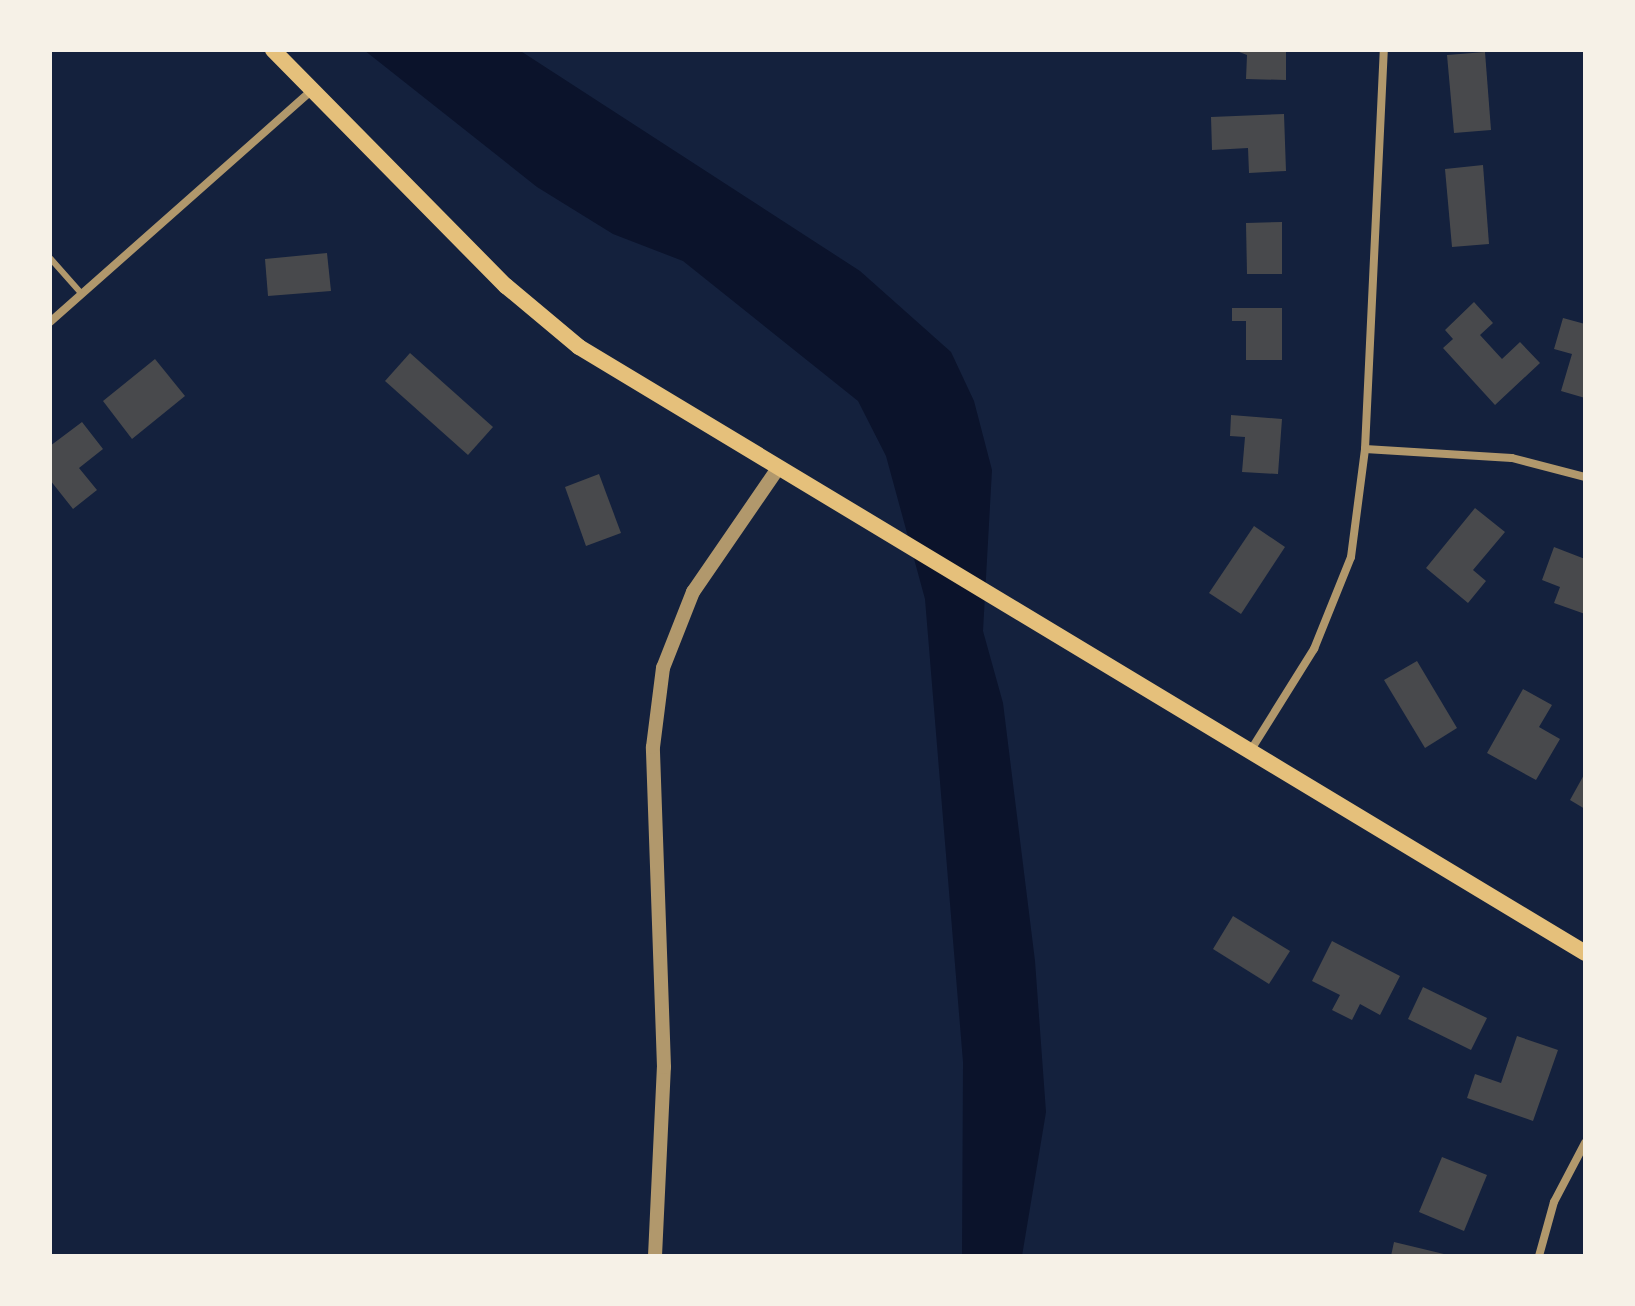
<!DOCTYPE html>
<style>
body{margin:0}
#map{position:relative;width:1635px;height:1306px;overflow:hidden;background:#14213d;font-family:Ubuntu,sans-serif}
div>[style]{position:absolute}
.water>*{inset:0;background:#0b132b}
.building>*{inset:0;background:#48494c}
.service>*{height:6px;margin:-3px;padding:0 3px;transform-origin:3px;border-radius:3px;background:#b1986c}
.minor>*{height:8px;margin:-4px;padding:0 4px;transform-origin:4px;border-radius:4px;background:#b1986c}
.tertiary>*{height:14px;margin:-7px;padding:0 7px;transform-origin:7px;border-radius:7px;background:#b1986c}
.secondary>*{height:16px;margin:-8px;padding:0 8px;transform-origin:8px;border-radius:8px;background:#e5c07b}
span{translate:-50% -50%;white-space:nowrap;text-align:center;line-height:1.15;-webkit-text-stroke:8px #f6f1e7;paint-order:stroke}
.frame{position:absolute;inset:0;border:52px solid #f6f1e7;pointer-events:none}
</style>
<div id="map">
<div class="water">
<div style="clip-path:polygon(364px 50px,519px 50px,860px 271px,951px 352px,974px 401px,992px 470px,983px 631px,1003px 703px,1035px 961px,1046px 1112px,1022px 1256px,962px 1256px,963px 1062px,925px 599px,886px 456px,858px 401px,683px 261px,613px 234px,537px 187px)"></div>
</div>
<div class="building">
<div style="clip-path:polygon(1234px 50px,1286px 50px,1286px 80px,1246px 79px,1247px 55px)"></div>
<div style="clip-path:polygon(1485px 52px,1491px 130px,1454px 133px,1447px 55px)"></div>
<div style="clip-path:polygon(1284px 114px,1286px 171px,1249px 173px,1248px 148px,1212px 150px,1211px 117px)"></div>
<div style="clip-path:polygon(1483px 165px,1489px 244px,1452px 247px,1445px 169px)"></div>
<div style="clip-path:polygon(1282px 222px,1282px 274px,1247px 274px,1246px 223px)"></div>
<div style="clip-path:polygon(327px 253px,331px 291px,268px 296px,265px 259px)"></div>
<div style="clip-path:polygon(1474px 302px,1493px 323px,1480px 335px,1502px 359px,1520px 342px,1540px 363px,1495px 405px,1443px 348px,1453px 339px,1445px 330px)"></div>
<div style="clip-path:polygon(1232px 308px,1282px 308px,1282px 360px,1246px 360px,1246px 321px,1232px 321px)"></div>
<div style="clip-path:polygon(1563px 318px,1585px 324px,1585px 398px,1561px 391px,1572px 354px,1554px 349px)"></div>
<div style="clip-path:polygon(410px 353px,493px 427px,468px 455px,385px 381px)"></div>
<div style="clip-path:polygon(155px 359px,185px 396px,132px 439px,103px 401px)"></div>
<div style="clip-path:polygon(1231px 415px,1282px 419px,1278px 474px,1242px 472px,1245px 437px,1230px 436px)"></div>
<div style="clip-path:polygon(82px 422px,103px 449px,79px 468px,97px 490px,73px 509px,50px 480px,50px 446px)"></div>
<div style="clip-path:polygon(599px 474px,621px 533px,586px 546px,565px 487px)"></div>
<div style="clip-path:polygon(1475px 508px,1505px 532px,1473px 570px,1486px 581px,1468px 603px,1426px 568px)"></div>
<div style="clip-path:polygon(1254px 526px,1285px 547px,1241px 614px,1209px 593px)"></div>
<div style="clip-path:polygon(1554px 547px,1585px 559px,1585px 614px,1554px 603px,1560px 587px,1542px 580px)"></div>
<div style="clip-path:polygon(1417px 661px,1457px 728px,1425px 748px,1384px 680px)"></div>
<div style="clip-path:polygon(1523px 689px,1552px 705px,1539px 727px,1560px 739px,1536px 780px,1487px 753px)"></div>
<div style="clip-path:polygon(1585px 773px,1585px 809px,1570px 800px)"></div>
<div style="clip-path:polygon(1233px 916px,1290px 951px,1269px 984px,1213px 949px)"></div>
<div style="clip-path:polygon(1332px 941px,1400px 976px,1380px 1015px,1360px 1004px,1352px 1020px,1332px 1010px,1340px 995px,1312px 981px)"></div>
<div style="clip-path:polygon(1423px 987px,1487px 1018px,1471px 1050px,1408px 1019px)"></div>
<div style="clip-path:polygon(1517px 1036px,1558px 1050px,1533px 1121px,1467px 1098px,1475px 1074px,1501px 1083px)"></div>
<div style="clip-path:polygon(1442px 1157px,1487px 1175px,1464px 1231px,1419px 1212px)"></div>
<div style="clip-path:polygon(1394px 1242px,1448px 1255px,1448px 1256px,1391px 1256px)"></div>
</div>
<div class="service">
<div style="left:50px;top:258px;width:48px;rotate:48.4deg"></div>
</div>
<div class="minor">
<div style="left:50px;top:322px;width:347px;rotate:-41.5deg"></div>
<div style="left:1365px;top:449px;width:147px;rotate:3.5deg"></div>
<div style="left:1512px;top:458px;width:75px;rotate:14.6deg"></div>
<div style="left:1249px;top:753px;width:123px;rotate:-58deg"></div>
<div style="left:1314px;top:649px;width:99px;rotate:-68.1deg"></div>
<div style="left:1351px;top:557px;width:109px;rotate:-82.6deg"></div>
<div style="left:1365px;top:449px;width:399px;rotate:-87.3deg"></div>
<div style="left:1539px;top:1256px;width:56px;rotate:-74.5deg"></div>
<div style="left:1554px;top:1202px;width:67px;rotate:-62.3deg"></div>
</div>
<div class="tertiary">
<div style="left:655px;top:1256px;width:189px;rotate:-87.3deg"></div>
<div style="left:664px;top:1067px;width:320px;rotate:-92deg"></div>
<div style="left:653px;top:747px;width:80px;rotate:-82.8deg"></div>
<div style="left:663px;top:668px;width:82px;rotate:-68.5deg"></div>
<div style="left:693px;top:592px;width:148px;rotate:-55.5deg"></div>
</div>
<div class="secondary">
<div style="left:273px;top:50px;width:332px;rotate:45.4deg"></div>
<div style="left:506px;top:286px;width:95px;rotate:39.9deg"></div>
<div style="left:579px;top:347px;width:1174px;rotate:31.06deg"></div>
</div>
<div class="frame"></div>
</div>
